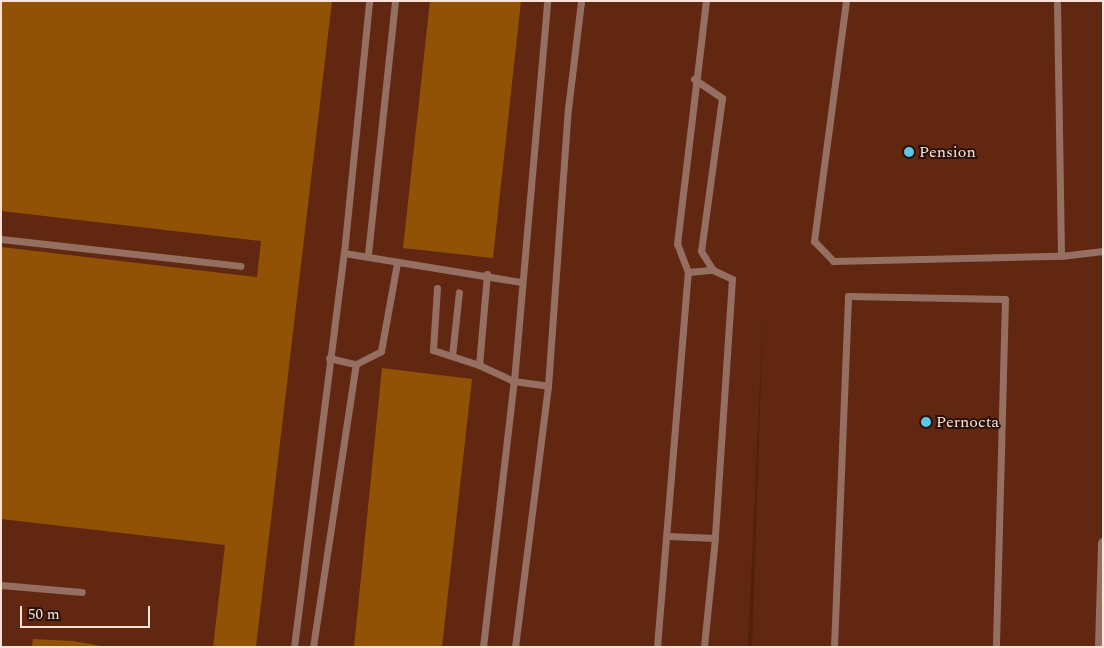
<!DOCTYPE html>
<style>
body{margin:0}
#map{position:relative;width:1104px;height:648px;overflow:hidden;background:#52200c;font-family:Spectral,serif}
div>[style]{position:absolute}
.built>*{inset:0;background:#612710}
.building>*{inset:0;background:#915206}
.service>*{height:7px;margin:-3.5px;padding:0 3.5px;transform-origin:3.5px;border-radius:3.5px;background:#957062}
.minor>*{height:10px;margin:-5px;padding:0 5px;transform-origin:5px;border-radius:5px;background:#957062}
.dots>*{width:14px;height:14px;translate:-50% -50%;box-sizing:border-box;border:2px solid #29120a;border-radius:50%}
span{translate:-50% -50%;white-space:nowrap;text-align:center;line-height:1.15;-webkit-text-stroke:4px #29120a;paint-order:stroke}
.poi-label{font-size:16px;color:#fde2d9}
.left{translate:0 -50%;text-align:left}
.frame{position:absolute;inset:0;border:2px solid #fde2d9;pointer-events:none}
.scale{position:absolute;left:20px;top:606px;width:130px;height:22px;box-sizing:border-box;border:2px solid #fde2d9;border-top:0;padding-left:6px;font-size:15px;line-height:18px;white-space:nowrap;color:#fde2d9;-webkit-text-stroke:4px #29120a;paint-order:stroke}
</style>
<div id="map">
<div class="built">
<div style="clip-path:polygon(1px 1px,1103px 1px,1103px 647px,752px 647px,763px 316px,748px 647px,1px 647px)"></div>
</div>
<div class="building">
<div style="clip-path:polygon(1px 1px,332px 1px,256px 647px,213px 647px,225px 545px,1px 519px,1px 247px,257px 277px,261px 241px,1px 211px)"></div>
<div style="clip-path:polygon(430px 1px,521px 1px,493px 258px,403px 248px)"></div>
<div style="clip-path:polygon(382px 368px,472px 379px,442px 647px,354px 647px)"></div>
<div style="clip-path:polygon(33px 639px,73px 641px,107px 647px,32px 647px)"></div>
</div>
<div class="service">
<div style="left:846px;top:1px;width:242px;rotate:97.6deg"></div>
<div style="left:814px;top:241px;width:28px;rotate:46deg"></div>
<div style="left:833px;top:261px;width:228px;rotate:-1.3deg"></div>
<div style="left:1061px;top:256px;width:42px;rotate:-6.8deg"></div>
<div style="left:1057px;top:1px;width:255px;rotate:89.1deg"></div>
<div style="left:694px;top:79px;width:34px;rotate:34deg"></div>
<div style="left:722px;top:98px;width:154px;rotate:97.8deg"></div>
<div style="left:701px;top:251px;width:22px;rotate:58deg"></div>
<div style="left:1px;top:239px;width:241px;rotate:6.4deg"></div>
<div style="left:344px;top:253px;width:180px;rotate:9.3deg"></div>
<div style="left:368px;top:254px;width:254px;rotate:-83.9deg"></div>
<div style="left:688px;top:272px;width:25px;rotate:-5deg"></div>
<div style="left:713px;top:270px;width:21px;rotate:25deg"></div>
<div style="left:732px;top:279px;width:260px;rotate:93.8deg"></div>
<div style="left:715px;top:538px;width:110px;rotate:95.8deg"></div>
<div style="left:487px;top:274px;width:91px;rotate:95deg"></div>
<div style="left:479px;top:365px;width:38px;rotate:25deg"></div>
<div style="left:514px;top:381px;width:34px;rotate:8deg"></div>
<div style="left:548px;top:386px;width:263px;rotate:97.2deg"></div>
<div style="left:437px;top:288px;width:62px;rotate:93.7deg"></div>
<div style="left:433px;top:350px;width:48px;rotate:18.1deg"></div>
<div style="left:452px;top:356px;width:64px;rotate:-83.8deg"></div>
<div style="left:329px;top:358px;width:28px;rotate:13deg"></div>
<div style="left:548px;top:386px;width:278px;rotate:-85.9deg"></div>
<div style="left:568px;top:109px;width:109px;rotate:-83.1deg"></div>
<div style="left:668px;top:536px;width:47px;rotate:2.4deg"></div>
<div style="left:1px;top:585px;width:81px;rotate:4.9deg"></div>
<div style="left:294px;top:647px;width:397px;rotate:-82.8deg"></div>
<div style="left:344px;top:253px;width:253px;rotate:-84.3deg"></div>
<div style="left:313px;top:647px;width:286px;rotate:-81.4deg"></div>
<div style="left:356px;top:364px;width:28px;rotate:-27deg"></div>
<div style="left:381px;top:351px;width:89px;rotate:-79.7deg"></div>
<div style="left:483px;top:647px;width:268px;rotate:-83.4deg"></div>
<div style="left:514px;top:381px;width:381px;rotate:-85deg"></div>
<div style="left:657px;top:647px;width:376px;rotate:-85.3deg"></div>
<div style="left:688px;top:272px;width:30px;rotate:-111deg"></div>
<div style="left:677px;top:244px;width:245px;rotate:-83.2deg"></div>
<div style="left:834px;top:647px;width:351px;rotate:-87.7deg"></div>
<div style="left:848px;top:296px;width:157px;rotate:1.1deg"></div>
<div style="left:1005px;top:299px;width:348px;rotate:91.5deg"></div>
</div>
<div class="minor">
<div style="left:1100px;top:647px;width:104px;rotate:-88.3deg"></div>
</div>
<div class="dots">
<div style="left:909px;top:152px;background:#5cc7e8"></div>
<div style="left:926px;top:422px;background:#5cc7e8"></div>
</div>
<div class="poi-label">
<span class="left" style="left:919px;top:152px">Pension</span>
<span class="left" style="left:936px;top:422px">Pernocta</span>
</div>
<div class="frame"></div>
<div class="scale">50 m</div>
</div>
